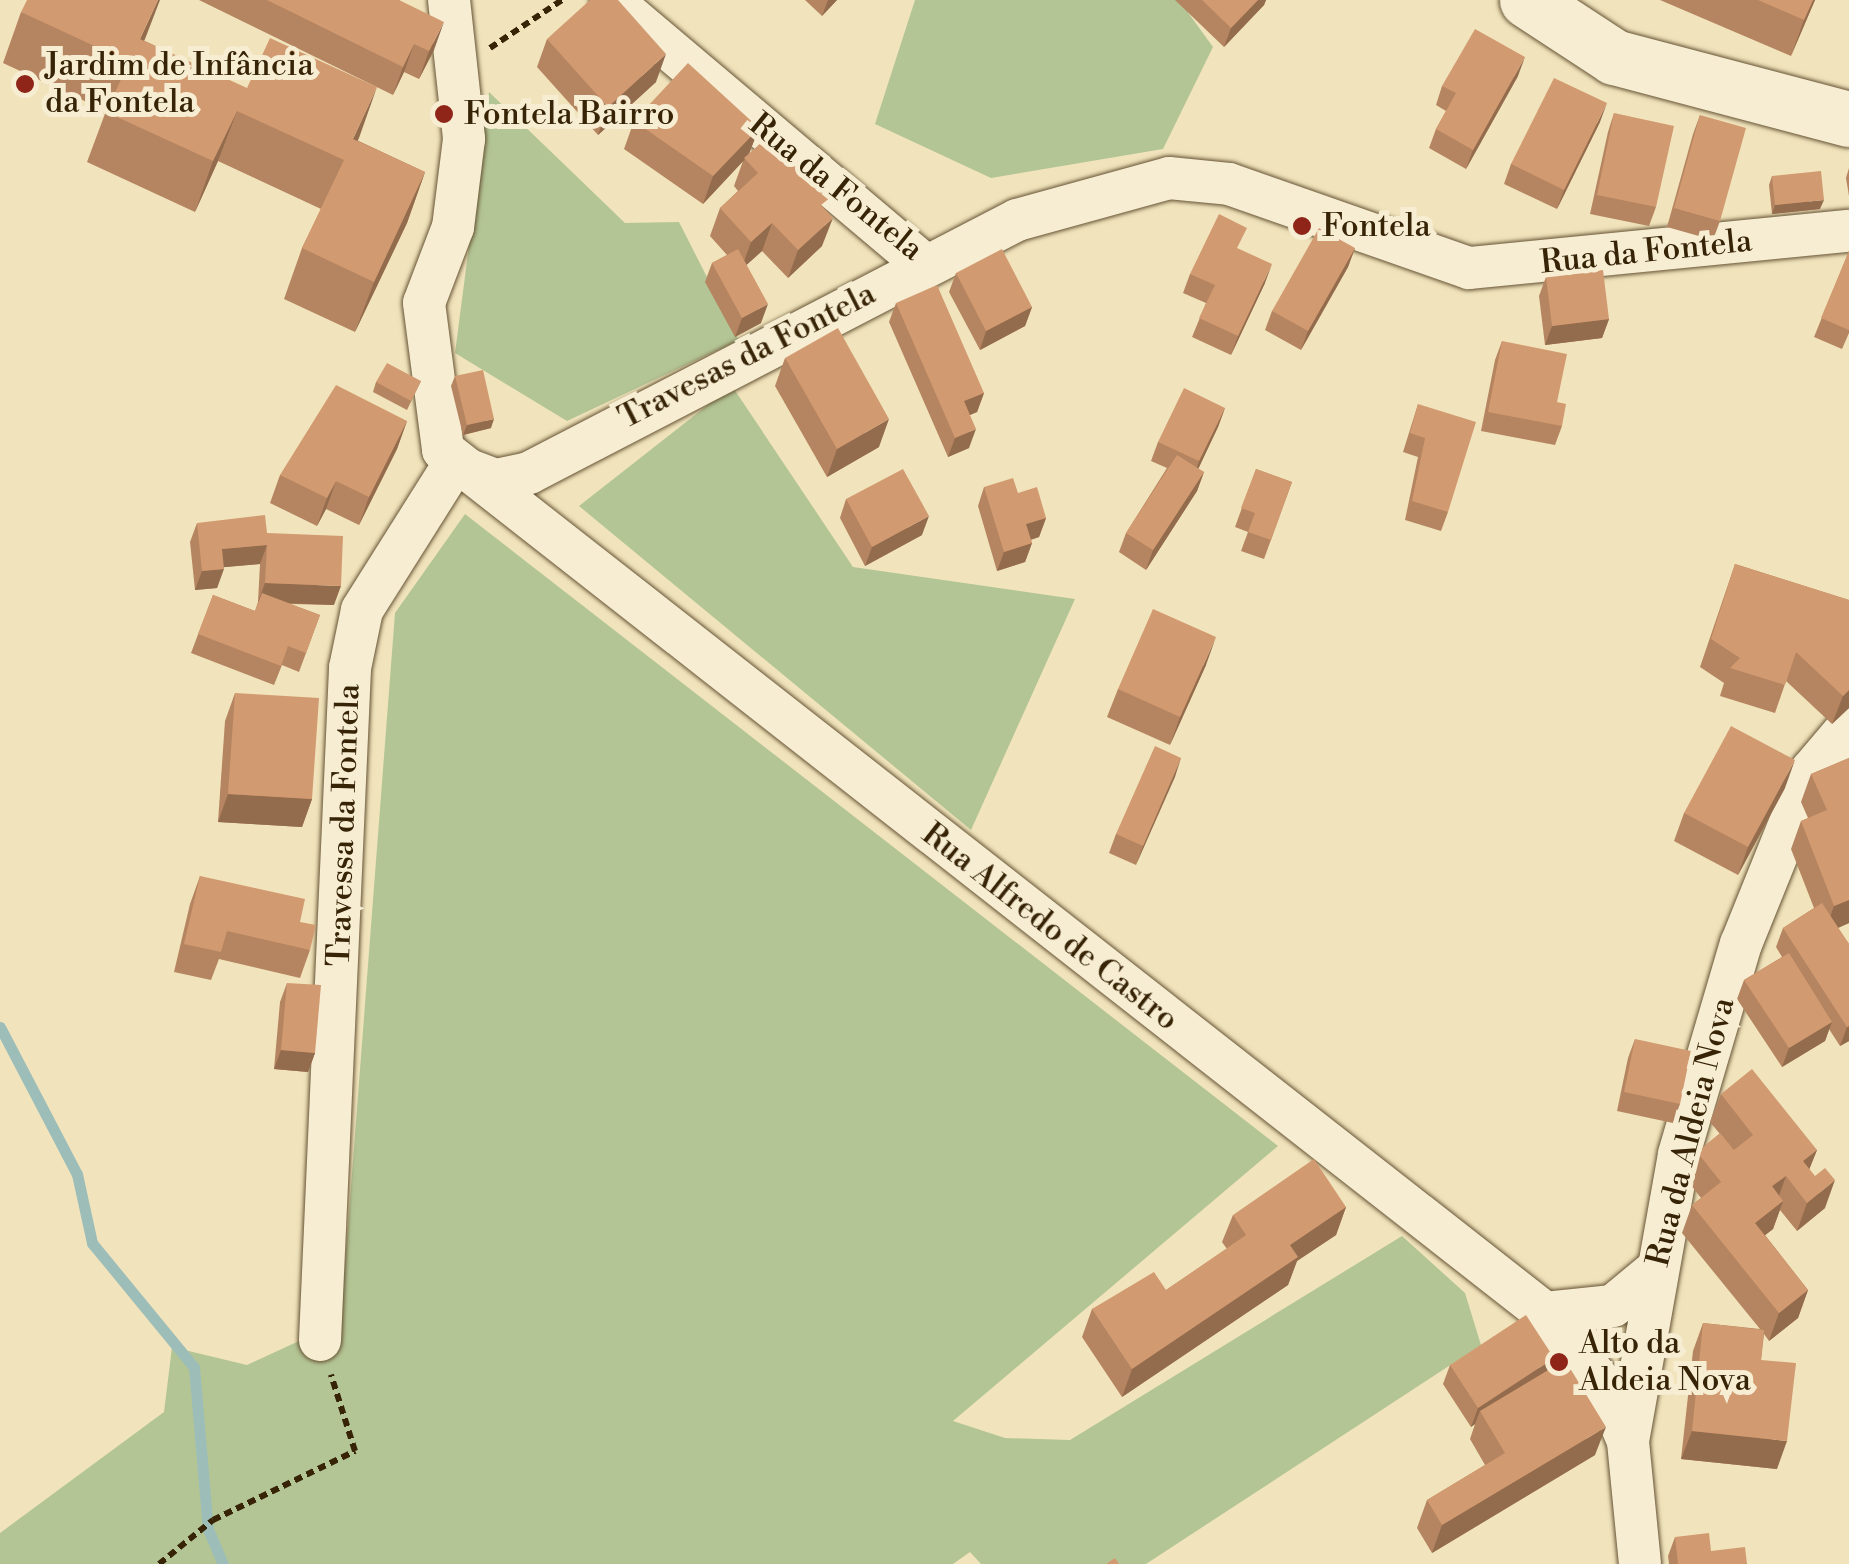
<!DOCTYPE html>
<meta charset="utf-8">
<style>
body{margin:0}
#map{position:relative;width:1849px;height:1564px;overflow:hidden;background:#f1e4bc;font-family:"Libre Bodoni",serif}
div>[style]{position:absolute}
.green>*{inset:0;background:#b4c595}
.stream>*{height:11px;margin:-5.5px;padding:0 5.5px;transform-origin:5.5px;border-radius:5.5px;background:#9dbdb9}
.path>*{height:6px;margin-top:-3px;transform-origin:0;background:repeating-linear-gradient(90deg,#372306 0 8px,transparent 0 13px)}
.roads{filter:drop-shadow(0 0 2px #665334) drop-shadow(0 0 2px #665334)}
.minor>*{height:42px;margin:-21px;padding:0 21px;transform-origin:21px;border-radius:21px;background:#f6edd3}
.secondary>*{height:55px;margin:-27.5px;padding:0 27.5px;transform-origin:27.5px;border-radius:27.5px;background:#f6edd3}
.wall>*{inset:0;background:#b58460}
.shaded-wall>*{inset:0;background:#936c4e}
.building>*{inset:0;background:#d29a70}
.dots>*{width:28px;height:28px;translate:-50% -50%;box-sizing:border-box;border:5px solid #f6edd3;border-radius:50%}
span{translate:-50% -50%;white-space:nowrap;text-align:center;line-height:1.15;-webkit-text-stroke:10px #f6edd3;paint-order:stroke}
.poi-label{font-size:32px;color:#372306}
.left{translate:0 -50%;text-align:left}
.street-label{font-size:32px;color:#372306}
</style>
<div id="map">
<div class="green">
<div style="clip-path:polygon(915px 0,1179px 0,1213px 47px,1163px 149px,991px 178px,875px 124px)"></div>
<div style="clip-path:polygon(489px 92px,625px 223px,679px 222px,739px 340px,567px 421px,455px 353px)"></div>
<div style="clip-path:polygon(732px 386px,853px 567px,1075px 599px,971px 830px,579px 506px)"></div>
<div style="clip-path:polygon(465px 514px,1278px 1146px,953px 1421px,1005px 1438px,1070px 1440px,1402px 1236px,1465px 1293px,1481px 1345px,1146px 1564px,981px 1564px,970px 1552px,953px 1564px,0 1564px,0 1533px,164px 1412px,172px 1347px,247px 1365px,312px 1335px,342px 1304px,395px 613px)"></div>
</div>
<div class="stream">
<div style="left:0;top:1027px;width:166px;rotate:62.4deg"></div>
<div style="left:77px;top:1174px;width:71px;rotate:77.7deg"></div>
<div style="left:92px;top:1243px;width:161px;rotate:50.6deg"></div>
<div style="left:194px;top:1367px;width:163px;rotate:85.1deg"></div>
<div style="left:208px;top:1529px;width:38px;rotate:67deg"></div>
</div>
<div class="path">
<div style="left:490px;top:48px;width:87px;rotate:-33.7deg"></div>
<div style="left:159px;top:1564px;width:70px;rotate:-39.2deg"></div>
<div style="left:213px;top:1520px;width:158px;rotate:-25.9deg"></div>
<div style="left:355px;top:1451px;width:80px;rotate:-107.5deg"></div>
</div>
<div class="roads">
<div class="minor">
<div style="left:449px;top:0;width:140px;rotate:83.8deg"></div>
<div style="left:464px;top:139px;width:89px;rotate:97.1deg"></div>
<div style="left:453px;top:227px;width:81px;rotate:110.9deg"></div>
<div style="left:424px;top:303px;width:148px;rotate:82.6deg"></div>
<div style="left:443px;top:450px;width:1400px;rotate:38.07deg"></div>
<div style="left:1545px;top:1313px;width:97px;rotate:51.2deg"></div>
<div style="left:1606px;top:1389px;width:56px;rotate:67.1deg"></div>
<div style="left:611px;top:0;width:411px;rotate:40.2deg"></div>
<div style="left:464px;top:468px;width:34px;rotate:21deg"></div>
<div style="left:496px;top:480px;width:34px;rotate:-12deg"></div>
<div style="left:529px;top:473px;width:550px;rotate:-27.4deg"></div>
<div style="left:1017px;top:220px;width:158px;rotate:-15.4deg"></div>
<div style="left:1169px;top:178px;width:60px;rotate:5.7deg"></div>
<div style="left:1229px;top:184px;width:254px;rotate:19.3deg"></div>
<div style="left:1469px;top:268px;width:382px;rotate:-5.6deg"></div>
<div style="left:1545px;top:1313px;width:68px;rotate:-5.9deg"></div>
<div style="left:1613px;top:1306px;width:55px;rotate:-39.8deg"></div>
<div style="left:320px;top:1340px;width:673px;rotate:-87.44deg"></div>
<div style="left:350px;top:668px;width:59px;rotate:-78.3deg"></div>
<div style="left:362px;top:610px;width:173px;rotate:-57.8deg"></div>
<div style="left:1640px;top:1564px;width:124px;rotate:-95.6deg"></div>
<div style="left:1628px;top:1441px;width:291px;rotate:-79.9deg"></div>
<div style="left:1679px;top:1154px;width:219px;rotate:-73.6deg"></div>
<div style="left:1741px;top:944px;width:187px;rotate:-68deg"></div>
<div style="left:1811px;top:771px;width:59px;rotate:-49.8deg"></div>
</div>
<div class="secondary">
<div style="left:1527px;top:0;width:104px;rotate:33.2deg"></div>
<div style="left:1614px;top:57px;width:243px;rotate:14.8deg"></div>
</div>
</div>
<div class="wall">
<div style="clip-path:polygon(199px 0,399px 0,434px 50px,419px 79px,404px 72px,393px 95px)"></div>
<div style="clip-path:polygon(805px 0,837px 0,822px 16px)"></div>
<div style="clip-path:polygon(1175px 0,1266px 0,1264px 5px,1224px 47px)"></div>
<div style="clip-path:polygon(1660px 0,1815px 0,1791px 56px)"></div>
<div style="clip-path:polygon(21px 12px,145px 41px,425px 172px,407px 223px,355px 332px,284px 299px,302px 248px,321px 209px,218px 161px,195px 212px,87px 162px,106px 111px,3px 63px)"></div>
<div style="clip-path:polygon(547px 39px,656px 82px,598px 135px,537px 67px)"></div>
<div style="clip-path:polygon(1518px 76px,1466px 169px,1429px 148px,1436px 129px,1446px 111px,1436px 105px,1442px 86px)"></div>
<div style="clip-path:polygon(1614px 113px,1656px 207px,1649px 226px,1590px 214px,1608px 132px)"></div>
<div style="clip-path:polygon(1700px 115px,1720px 221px,1713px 240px,1667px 227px,1693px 134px)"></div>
<div style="clip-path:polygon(634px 121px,759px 128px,749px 154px,826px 210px,822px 246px,788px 278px,762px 251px,746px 265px,761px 323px,735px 337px,705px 282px,712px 263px,727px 255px,710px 236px,720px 208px,738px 191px,734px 186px,743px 161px,703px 204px,624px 149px)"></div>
<div style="clip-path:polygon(1600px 122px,1557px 209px,1504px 184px,1511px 164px)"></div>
<div style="clip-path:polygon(1849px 168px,1849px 196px,1846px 178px)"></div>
<div style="clip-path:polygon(1772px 176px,1820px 209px,1772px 214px,1769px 185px)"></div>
<div style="clip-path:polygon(1355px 248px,1348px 267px,1301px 350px,1265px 330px,1272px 311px)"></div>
<div style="clip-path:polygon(1239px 249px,1265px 283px,1231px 355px,1192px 337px,1206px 303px,1183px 293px,1190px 274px)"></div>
<div style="clip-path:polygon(1849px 251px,1849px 333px,1842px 349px,1814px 337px)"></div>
<div style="clip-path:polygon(956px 273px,1032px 307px,1025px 326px,980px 350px,949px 292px)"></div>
<div style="clip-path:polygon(1546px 277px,1609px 319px,1602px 338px,1545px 345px,1539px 296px)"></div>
<div style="clip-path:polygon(896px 303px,984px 393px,977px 412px,970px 415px,969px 448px,948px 457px,889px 322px)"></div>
<div style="clip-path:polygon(1502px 341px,1562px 426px,1555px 445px,1481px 431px,1495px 360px)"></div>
<div style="clip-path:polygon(785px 358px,879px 447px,827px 477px,775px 386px)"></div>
<div style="clip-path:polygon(455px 376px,491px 428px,463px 435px,451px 386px)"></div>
<div style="clip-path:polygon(421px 381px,407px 410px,373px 392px,376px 382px)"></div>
<div style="clip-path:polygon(1418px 404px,1448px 512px,1441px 531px,1405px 520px,1418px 457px,1403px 452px)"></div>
<div style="clip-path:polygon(1225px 408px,1218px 427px,1198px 469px,1204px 472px,1197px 491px,1146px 570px,1119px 552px,1126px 533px,1167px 468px,1151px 461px,1158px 442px)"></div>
<div style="clip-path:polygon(407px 421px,397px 449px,359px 525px,326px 509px,317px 526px,270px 503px,280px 475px)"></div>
<div style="clip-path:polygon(1256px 469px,1292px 482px,1264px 559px,1241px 551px,1248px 532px,1235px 527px)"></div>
<div style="clip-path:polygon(984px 487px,1018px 493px,1046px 518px,1039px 537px,1031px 540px,1032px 543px,1025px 562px,997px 571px,978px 506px)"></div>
<div style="clip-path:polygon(846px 499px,922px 535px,865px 566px,840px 518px)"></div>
<div style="clip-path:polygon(197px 523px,267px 533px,334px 605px,290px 604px,320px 615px,299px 672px,282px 665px,274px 685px,191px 653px,213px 595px,255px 611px,258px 602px,260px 564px,224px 567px,217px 588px,195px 590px,190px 542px)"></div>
<div style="clip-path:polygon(1735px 564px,1849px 600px,1849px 708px,1832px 724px,1786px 681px,1775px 713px,1720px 696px,1724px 683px,1700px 667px)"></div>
<div style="clip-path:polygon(1206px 665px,1170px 745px,1107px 717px,1118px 689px)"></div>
<div style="clip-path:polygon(235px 693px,312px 799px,302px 827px,218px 822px,225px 721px)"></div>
<div style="clip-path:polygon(1181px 758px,1136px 865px,1109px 853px,1116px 834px)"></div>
<div style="clip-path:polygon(1849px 758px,1849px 923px,1838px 928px,1849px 944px,1849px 1041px,1840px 1046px,1829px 1029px,1825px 1041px,1782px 1067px,1737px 999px,1744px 980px,1782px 957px,1776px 947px,1783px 928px,1814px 908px,1791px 849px,1801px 821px,1808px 818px,1801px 802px,1811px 774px)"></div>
<div style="clip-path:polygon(1785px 788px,1738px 875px,1674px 841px,1684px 813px)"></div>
<div style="clip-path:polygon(200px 876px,300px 922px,310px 950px,300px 978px,219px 959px,211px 980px,174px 972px,190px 904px)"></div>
<div style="clip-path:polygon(287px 983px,315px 1053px,308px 1072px,274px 1069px,280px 1002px)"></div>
<div style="clip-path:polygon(1635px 1039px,1680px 1104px,1673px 1123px,1617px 1111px,1628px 1058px)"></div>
<div style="clip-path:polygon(1721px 1094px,1817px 1150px,1809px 1170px,1825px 1208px,1797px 1231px,1780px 1210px,1773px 1229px,1765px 1235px,1808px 1290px,1798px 1318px,1769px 1341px,1764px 1334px,1761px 1360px,1777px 1469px,1681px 1459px,1693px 1351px,1703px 1323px,1760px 1329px,1682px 1233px,1692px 1205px,1701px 1198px,1687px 1180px,1697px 1152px,1720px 1134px,1710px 1122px)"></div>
<div style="clip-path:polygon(1346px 1207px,1336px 1235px,1297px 1261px,1288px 1285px,1122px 1397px,1082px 1337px,1092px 1309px,1166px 1290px,1227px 1249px,1222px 1242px,1233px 1215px)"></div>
<div style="clip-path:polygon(1450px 1365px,1550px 1369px,1595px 1455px,1432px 1553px,1417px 1528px,1427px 1500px,1485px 1465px,1470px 1439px,1475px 1424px,1471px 1427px,1443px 1384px)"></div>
<div style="clip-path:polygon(1675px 1537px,1711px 1551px,1747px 1564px,1669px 1564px,1668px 1556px)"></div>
</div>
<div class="shaded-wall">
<div style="clip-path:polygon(158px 0,160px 0,145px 39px,122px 89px,140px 39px)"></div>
<div style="clip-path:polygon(828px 0,837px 0,822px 16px)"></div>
<div style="clip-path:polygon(1258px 0,1266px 0,1264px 5px,1224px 47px,1231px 28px)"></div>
<div style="clip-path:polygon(1813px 0,1815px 0,1791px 56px,1804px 20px)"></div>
<div style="clip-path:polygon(444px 22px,434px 50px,419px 79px,429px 51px)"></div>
<div style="clip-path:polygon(414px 44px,404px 72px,393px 95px,403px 67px)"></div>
<div style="clip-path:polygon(666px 54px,656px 82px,598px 135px,608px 107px)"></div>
<div style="clip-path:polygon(1525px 57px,1518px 76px,1466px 169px,1473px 150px)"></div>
<div style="clip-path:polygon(377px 87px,359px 138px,335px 189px,353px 139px)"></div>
<div style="clip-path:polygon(1607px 103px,1600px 122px,1557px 209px,1564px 190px)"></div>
<div style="clip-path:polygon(237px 111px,218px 161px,195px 212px,213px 161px)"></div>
<div style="clip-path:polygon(759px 128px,748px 156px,703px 204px,713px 176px)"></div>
<div style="clip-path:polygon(425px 172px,407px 223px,355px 332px,374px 282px)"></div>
<div style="clip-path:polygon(1824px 200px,1820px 209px,1772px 214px,1775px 205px)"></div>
<div style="clip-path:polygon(833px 218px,822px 246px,788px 278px,798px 250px)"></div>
<div style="clip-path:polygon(772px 223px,762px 251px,741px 270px,751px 242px)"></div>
<div style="clip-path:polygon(1355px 248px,1348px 267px,1301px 350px,1308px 331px)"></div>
<div style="clip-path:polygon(1272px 264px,1265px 283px,1231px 355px,1238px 336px)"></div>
<div style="clip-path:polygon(768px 304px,761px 323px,735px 337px,742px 318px)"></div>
<div style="clip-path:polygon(1032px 307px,1025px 326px,980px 350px,986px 331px)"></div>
<div style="clip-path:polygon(1609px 319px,1602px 338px,1545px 345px,1552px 326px)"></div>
<div style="clip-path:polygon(984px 393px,977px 412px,958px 420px,964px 401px)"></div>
<div style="clip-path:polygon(1225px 408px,1218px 427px,1193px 480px,1199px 461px)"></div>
<div style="clip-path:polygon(494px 419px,491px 428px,463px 435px,467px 425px)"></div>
<div style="clip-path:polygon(889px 419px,879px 447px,827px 477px,837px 449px)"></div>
<div style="clip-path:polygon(407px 421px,397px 449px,359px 525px,369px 497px)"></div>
<div style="clip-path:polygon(976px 429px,969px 448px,948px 457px,955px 438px)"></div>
<div style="clip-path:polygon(1204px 472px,1197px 491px,1146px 570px,1153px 550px)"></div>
<div style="clip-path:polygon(336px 481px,326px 509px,317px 526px,327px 498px)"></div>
<div style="clip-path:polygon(929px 516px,922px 535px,865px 566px,872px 547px)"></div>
<div style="clip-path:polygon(1046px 518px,1039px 537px,1019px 543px,1026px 524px)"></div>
<div style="clip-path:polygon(1032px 543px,1025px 562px,997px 571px,1004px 552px)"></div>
<div style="clip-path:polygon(267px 545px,260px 564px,215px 568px,222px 549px)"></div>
<div style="clip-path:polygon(224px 569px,217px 588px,195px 590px,202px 571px)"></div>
<div style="clip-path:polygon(265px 583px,341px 586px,334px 605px,258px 602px)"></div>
<div style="clip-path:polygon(1216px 637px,1206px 665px,1170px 745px,1180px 717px)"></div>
<div style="clip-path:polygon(1849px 690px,1849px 708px,1832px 724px,1843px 696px)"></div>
<div style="clip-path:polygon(1181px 758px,1175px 777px,1136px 865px,1143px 846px)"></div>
<div style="clip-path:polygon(1795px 760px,1785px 788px,1738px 875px,1748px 847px)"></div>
<div style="clip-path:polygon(228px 794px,312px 799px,302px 827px,218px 822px)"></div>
<div style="clip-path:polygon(1849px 900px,1849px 923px,1824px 934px,1834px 906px)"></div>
<div style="clip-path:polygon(1832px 1022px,1825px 1041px,1782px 1067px,1789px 1048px)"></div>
<div style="clip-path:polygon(1849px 1026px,1849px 1041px,1840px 1046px,1847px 1027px)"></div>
<div style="clip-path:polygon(281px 1050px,315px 1053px,308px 1072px,274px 1069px)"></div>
<div style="clip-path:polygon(1817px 1150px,1806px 1177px,1803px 1161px)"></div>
<div style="clip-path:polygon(1786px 1176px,1776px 1204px,1772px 1186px)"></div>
<div style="clip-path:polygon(1835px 1180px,1825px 1208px,1797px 1231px,1807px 1203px)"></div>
<div style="clip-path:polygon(1783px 1201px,1773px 1229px,1745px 1251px,1755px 1223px)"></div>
<div style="clip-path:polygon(1346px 1207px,1336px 1235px,1297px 1261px,1288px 1285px,1122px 1397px,1132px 1369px,1290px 1245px)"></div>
<div style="clip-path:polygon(1808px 1290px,1798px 1318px,1769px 1341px,1779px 1313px)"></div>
<div style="clip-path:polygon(1554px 1358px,1547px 1377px,1480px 1411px,1475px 1424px,1471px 1427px,1478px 1408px)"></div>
<div style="clip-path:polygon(1606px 1427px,1595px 1455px,1432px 1553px,1442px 1525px)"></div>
<div style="clip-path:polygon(1692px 1431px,1787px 1441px,1777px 1469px,1681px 1459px)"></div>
</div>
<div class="building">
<div style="clip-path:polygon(27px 0,158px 0,140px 39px,247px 88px,270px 38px,377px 87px,353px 139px,425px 172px,374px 282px,302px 248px,344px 160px,237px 111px,213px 161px,106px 112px,129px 62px,21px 12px)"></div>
<div style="clip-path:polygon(267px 0,399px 0,444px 22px,429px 51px,414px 44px,403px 67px)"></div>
<div style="clip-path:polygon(590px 0,618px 0,666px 54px,608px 107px,547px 39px)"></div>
<div style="clip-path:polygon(1202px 0,1258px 0,1231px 28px)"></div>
<div style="clip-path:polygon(1758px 0,1813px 0,1804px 20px)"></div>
<div style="clip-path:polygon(1475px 29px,1525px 57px,1473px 150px,1436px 129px,1456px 93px,1442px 86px)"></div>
<div style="clip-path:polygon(688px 63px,759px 128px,713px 176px,634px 121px)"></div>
<div style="clip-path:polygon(1554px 78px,1607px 103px,1564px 190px,1511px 164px)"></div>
<div style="clip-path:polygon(1614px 113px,1674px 126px,1656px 207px,1597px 195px)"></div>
<div style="clip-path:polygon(1700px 115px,1746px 128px,1720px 221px,1674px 208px)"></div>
<div style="clip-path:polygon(772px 133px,831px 197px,821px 205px,833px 218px,798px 250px,772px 223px,751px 242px,720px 208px,758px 173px,744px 158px)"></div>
<div style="clip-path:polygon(1821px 171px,1824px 200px,1775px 205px,1772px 176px)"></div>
<div style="clip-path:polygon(1219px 214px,1247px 228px,1237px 248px,1272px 264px,1238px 336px,1199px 318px,1215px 285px,1190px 274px)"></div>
<div style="clip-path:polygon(1319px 228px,1355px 248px,1308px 331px,1272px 311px)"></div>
<div style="clip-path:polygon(738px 249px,768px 304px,742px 318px,712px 263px)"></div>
<div style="clip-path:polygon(1002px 249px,1032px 307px,986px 331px,956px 273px)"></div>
<div style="clip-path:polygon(1849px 251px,1849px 330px,1821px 318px)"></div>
<div style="clip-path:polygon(1603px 270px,1609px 319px,1552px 326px,1546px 277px)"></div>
<div style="clip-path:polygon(937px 285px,984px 393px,964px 401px,976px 429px,955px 438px,896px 303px)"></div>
<div style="clip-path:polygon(838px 328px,889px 419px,837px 449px,785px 358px)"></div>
<div style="clip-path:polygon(1502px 341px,1567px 354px,1557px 402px,1566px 404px,1562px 426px,1488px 412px)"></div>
<div style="clip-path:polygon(387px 363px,421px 381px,411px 401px,376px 382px)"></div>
<div style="clip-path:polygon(483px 370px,494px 419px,467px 425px,455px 376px)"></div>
<div style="clip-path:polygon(336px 385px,407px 421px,369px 497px,336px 481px,327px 498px,280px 475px)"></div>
<div style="clip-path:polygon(1184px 388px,1225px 408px,1199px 461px,1158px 442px)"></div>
<div style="clip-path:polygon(1418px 404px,1476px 422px,1448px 512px,1412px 501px,1425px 438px,1410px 433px)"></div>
<div style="clip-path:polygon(1177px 455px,1204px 472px,1153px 550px,1126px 533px)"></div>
<div style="clip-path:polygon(903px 469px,929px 516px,872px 547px,846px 499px)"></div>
<div style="clip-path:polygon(1256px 469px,1292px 482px,1271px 540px,1248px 532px,1255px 513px,1241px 508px)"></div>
<div style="clip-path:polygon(1013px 478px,1018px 493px,1037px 487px,1046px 518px,1026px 524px,1032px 543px,1004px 552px,984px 487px)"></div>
<div style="clip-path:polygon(265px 515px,267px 533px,343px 536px,341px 586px,265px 583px,267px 545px,222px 549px,224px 569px,202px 571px,197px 523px)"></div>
<div style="clip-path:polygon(1735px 564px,1849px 600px,1849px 690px,1843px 696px,1796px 652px,1785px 685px,1730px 668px,1740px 658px,1711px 639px)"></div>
<div style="clip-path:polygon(262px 593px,320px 615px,306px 653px,288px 646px,281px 666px,198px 634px,213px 595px,255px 611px)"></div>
<div style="clip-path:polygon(1153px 609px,1216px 637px,1180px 717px,1118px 689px)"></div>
<div style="clip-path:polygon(235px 693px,319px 698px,312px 799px,228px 794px)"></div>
<div style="clip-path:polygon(1731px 726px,1795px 760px,1748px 847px,1684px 813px)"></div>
<div style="clip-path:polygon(1155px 746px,1181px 758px,1143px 846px,1116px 834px)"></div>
<div style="clip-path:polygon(1849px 758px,1849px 900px,1834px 906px,1801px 821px,1827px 810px,1811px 774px)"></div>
<div style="clip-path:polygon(200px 876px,305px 899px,300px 922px,316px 925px,310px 950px,227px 931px,221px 952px,184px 944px)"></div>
<div style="clip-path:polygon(1822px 903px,1849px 944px,1849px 1026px,1847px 1027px,1783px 928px)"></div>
<div style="clip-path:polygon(1789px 953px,1832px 1022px,1789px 1048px,1744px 980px)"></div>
<div style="clip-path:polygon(287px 983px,321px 985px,315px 1053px,281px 1050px)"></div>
<div style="clip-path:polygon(1635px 1039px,1691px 1051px,1680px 1104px,1624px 1092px)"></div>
<div style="clip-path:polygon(1752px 1069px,1817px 1150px,1803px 1161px,1815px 1176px,1825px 1168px,1835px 1180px,1807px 1203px,1786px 1176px,1772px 1186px,1783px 1201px,1755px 1223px,1808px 1290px,1779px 1313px,1692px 1205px,1721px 1182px,1697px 1152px,1720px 1133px,1734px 1150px,1753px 1135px,1721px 1094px)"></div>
<div style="clip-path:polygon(1314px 1159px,1346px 1207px,1290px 1245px,1298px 1257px,1132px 1369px,1092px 1309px,1154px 1272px,1166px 1290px,1246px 1235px,1233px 1215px)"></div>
<div style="clip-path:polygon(1526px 1315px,1554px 1358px,1478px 1408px,1450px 1365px)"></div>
<div style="clip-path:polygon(1703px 1323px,1764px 1330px,1761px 1360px,1796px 1363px,1787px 1441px,1692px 1431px)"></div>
<div style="clip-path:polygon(1565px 1360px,1606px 1427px,1442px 1525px,1427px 1500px,1505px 1453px,1480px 1411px)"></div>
<div style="clip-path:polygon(1709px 1533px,1711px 1551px,1745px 1547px,1747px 1564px,1678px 1564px,1675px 1537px)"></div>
<div style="clip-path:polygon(1115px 1558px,1119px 1564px,1106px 1564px)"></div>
</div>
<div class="dots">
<div style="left:25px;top:84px;background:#8f2418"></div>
<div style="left:444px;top:114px;background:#8f2418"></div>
<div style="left:1302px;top:226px;background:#8f2418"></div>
<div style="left:1559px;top:1362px;background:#8f2418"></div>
</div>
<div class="poi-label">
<span class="left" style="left:45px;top:84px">Jardim de Infância<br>da Fontela</span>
<span class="left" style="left:464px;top:114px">Fontela Bairro</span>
<span class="left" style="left:1322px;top:226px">Fontela</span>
<span class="left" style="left:1579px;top:1362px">Alto da<br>Aldeia Nova</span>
</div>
<div class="street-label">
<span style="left:836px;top:187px;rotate:39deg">Rua da Fontela</span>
<span style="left:1646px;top:252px;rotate:-6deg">Rua da Fontela</span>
<span style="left:747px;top:356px;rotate:-27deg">Travesas da Fontela</span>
<span style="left:344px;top:825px;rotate:-88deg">Travessa da Fontela</span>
<span style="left:1050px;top:927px;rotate:38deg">Rua Alfredo de Castro</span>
<span style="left:1691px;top:1132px;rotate:-76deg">Rua da Aldeia Nova</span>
</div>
</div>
